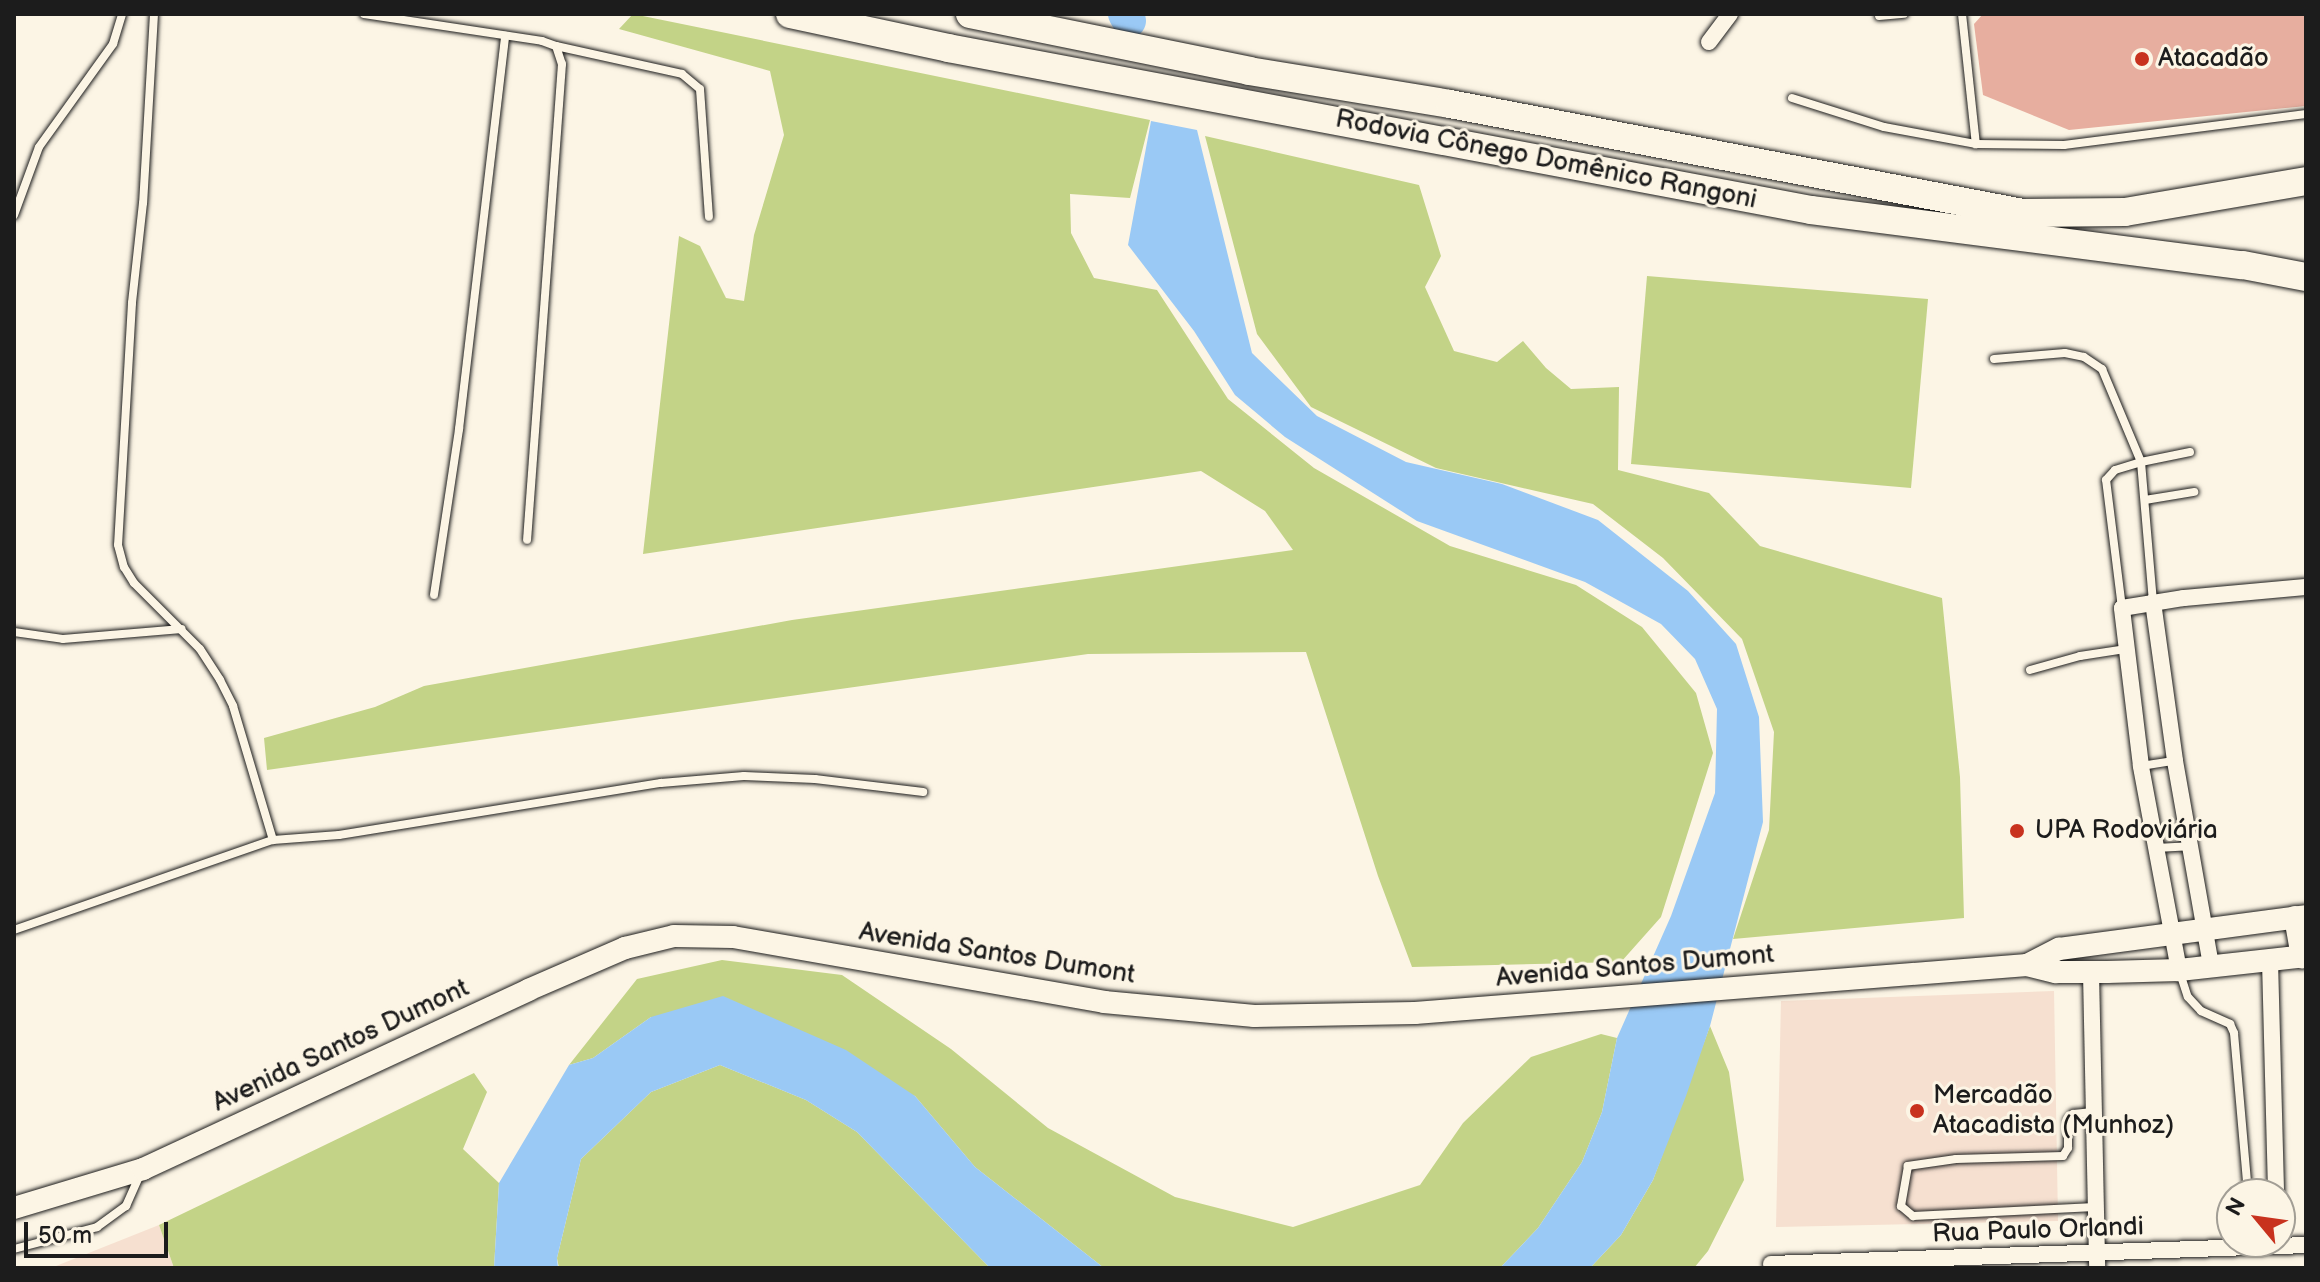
<!DOCTYPE html>
<meta charset="utf-8">
<style>
body{margin:0}
#map{position:relative;width:2320px;height:1282px;overflow:hidden;background:#fcf5e5;font-family:"Balsamiq Sans",sans-serif}
div>[style]{position:absolute}
.built>*{inset:0;background:#f6e0d0}
.green>*{inset:0;background:#c3d387}
.water>*{inset:0;background:#9ac9f5}
.river>*{height:34px;margin:-17px;padding:0 17px;transform-origin:17px;border-radius:17px;background:#9ac9f5}
.building>*{inset:0;background:#e7ae9f}
.roads{filter:drop-shadow(0 0 2px #1c1c1c) drop-shadow(0 0 2px #1c1c1c)}
.lane>*{height:8px;margin:-4px;padding:0 4px;transform-origin:4px;border-radius:4px;background:#fcf5e5}
.street>*{height:16px;margin:-8px;padding:0 8px;transform-origin:8px;border-radius:8px;background:#fcf5e5}
.secondary>*{height:22px;margin:-11px;padding:0 11px;transform-origin:11px;border-radius:11px;background:#fcf5e5}
.highway>*{height:28px;margin:-14px;padding:0 14px;transform-origin:14px;border-radius:14px;background:#fcf5e5}
.dots>*{width:22px;height:22px;translate:-50% -50%;box-sizing:border-box;border:4px solid #fcf5e5;border-radius:50%}
span{translate:-50% -50%;white-space:nowrap;text-align:center;line-height:1.15;-webkit-text-stroke:6px #fcf5e5;paint-order:stroke}
.poi-label{font-size:26px;color:#1c1c1c}
.left{translate:0 -50%;text-align:left}
.street-label{font-size:26px;color:#1c1c1c}
.frame{position:absolute;inset:0;border:16px solid #1c1c1c;pointer-events:none}
.north{position:absolute;left:2216px;top:1178px;width:80px;height:80px;box-sizing:border-box;background:#fcf5e5;border:2px solid #a29e95;border-radius:50%;rotate:299deg;font-size:22px;font-weight:700;line-height:32px;text-align:center;color:#1c1c1c}
.north::after{content:'';display:block;margin:auto;width:28px;height:36px;background:#c8321e;clip-path:polygon(50% 0,100% 100%,50% 72%,0 100%)}
.scale{position:absolute;left:24px;top:1222px;width:144px;height:36px;box-sizing:border-box;border:4px solid #1c1c1c;border-top:0;padding-left:10px;font-size:24px;line-height:28px;white-space:nowrap;color:#1c1c1c;-webkit-text-stroke:6px #fcf5e5;paint-order:stroke}
</style>
<div id="map">
<div class="built">
<div style="clip-path:polygon(2054px 991px,2058px 1221px,1776px 1227px,1781px 1001px)"></div>
<div style="clip-path:polygon(159px 1225px,174px 1268px,51px 1268px)"></div>
</div>
<div class="green">
<div style="clip-path:polygon(633px 14px,1150px 120px,1130px 198px,1070px 194px,1071px 233px,1094px 278px,1157px 290px,1228px 399px,1314px 468px,1450px 546px,1576px 585px,1642px 627px,1696px 693px,1713px 753px,1661px 917px,1621px 962px,1412px 967px,1378px 876px,1306px 652px,1088px 654px,267px 770px,264px 738px,375px 707px,424px 686px,792px 620px,1293px 550px,1265px 511px,1201px 471px,643px 554px,679px 236px,700px 246px,726px 298px,744px 301px,754px 235px,784px 135px,770px 71px,619px 29px)"></div>
<div style="clip-path:polygon(1205px 136px,1419px 185px,1441px 256px,1425px 287px,1454px 351px,1497px 362px,1523px 341px,1546px 368px,1571px 389px,1619px 387px,1618px 470px,1709px 493px,1760px 546px,1942px 598px,1960px 777px,1964px 918px,1733px 939px,1769px 830px,1774px 732px,1742px 639px,1663px 558px,1593px 504px,1436px 468px,1311px 407px,1257px 334px)"></div>
<div style="clip-path:polygon(1647px 276px,1928px 299px,1911px 488px,1631px 464px)"></div>
<div style="clip-path:polygon(722px 960px,842px 975px,951px 1049px,1048px 1128px,1175px 1197px,1293px 1227px,1420px 1185px,1463px 1123px,1531px 1057px,1601px 1034px,1617px 1038px,1602px 1112px,1582px 1162px,1538px 1228px,1500px 1268px,1104px 1268px,975px 1167px,915px 1096px,651px 1017px,593px 1058px,569px 1065px,637px 979px)"></div>
<div style="clip-path:polygon(1710px 1026px,1729px 1072px,1744px 1180px,1708px 1251px,1694px 1268px,1590px 1268px,1621px 1235px,1653px 1180px)"></div>
<div style="clip-path:polygon(720px 1065px,806px 1100px,857px 1132px,990px 1268px,559px 1268px,557px 1258px,581px 1159px,651px 1092px)"></div>
<div style="clip-path:polygon(474px 1073px,487px 1092px,463px 1149px,499px 1183px,494px 1268px,174px 1268px,159px 1225px)"></div>
</div>
<div class="water">
<div style="clip-path:polygon(1151px 121px,1197px 130px,1252px 353px,1317px 416px,1406px 462px,1502px 484px,1598px 520px,1688px 591px,1736px 644px,1759px 717px,1763px 822px,1710px 1026px,1686px 1096px,1653px 1180px,1621px 1235px,1590px 1268px,1500px 1268px,1538px 1228px,1582px 1162px,1602px 1112px,1617px 1038px,1671px 916px,1715px 793px,1717px 709px,1695px 659px,1661px 624px,1585px 582px,1417px 521px,1285px 437px,1235px 395px,1194px 331px,1128px 245px)"></div>
<div style="clip-path:polygon(723px 996px,846px 1050px,915px 1096px,975px 1167px,1104px 1268px,990px 1268px,857px 1132px,806px 1100px,720px 1065px,651px 1092px,581px 1159px,557px 1258px,558px 1268px,494px 1268px,499px 1183px,569px 1065px,593px 1058px,651px 1017px)"></div>
</div>
<div class="river">
<div style="left:1125px;top:14px;width:8px;rotate:60deg"></div>
</div>
<div class="building">
<div style="clip-path:polygon(1983px 14px,2306px 14px,2306px 106px,2069px 130px,1983px 95px,1974px 24px)"></div>
</div>
<div class="roads">
<div class="lane">
<div style="left:154px;top:14px;width:189px;rotate:93.3deg"></div>
<div style="left:143px;top:203px;width:101px;rotate:96.3deg"></div>
<div style="left:132px;top:303px;width:242px;rotate:93.3deg"></div>
<div style="left:118px;top:545px;width:23px;rotate:75deg"></div>
<div style="left:124px;top:567px;width:19px;rotate:58deg"></div>
<div style="left:134px;top:583px;width:93px;rotate:45deg"></div>
<div style="left:200px;top:649px;width:37px;rotate:57deg"></div>
<div style="left:220px;top:680px;width:29px;rotate:63deg"></div>
<div style="left:233px;top:706px;width:140px;rotate:73.4deg"></div>
<div style="left:273px;top:840px;width:66px;rotate:-4.3deg"></div>
<div style="left:339px;top:835px;width:326px;rotate:-9.2deg"></div>
<div style="left:661px;top:783px;width:83px;rotate:-4.8deg"></div>
<div style="left:744px;top:776px;width:71px;rotate:2.4deg"></div>
<div style="left:815px;top:779px;width:109px;rotate:6.9deg"></div>
<div style="left:364px;top:14px;width:180px;rotate:8.6deg"></div>
<div style="left:542px;top:41px;width:15px;rotate:20deg"></div>
<div style="left:556px;top:46px;width:19px;rotate:72deg"></div>
<div style="left:562px;top:64px;width:477px;rotate:94.2deg"></div>
<div style="left:1962px;top:14px;width:131px;rotate:83.9deg"></div>
<div style="left:1879px;top:16px;width:25px;rotate:-5deg"></div>
<div style="left:556px;top:46px;width:129px;rotate:12.5deg"></div>
<div style="left:682px;top:74px;width:23px;rotate:40deg"></div>
<div style="left:700px;top:89px;width:128px;rotate:86deg"></div>
<div style="left:1792px;top:98px;width:96px;rotate:17.5deg"></div>
<div style="left:1884px;top:127px;width:94px;rotate:10.5deg"></div>
<div style="left:1976px;top:144px;width:88px;rotate:0.7deg"></div>
<div style="left:2064px;top:145px;width:244px;rotate:-7.3deg"></div>
<div style="left:14px;top:215px;width:72px;rotate:-69.8deg"></div>
<div style="left:39px;top:147px;width:127px;rotate:-54.3deg"></div>
<div style="left:113px;top:44px;width:31px;rotate:-73deg"></div>
<div style="left:1994px;top:359px;width:71px;rotate:-4.8deg"></div>
<div style="left:2065px;top:353px;width:19px;rotate:12deg"></div>
<div style="left:2084px;top:357px;width:22px;rotate:34deg"></div>
<div style="left:2102px;top:369px;width:101px;rotate:67.2deg"></div>
<div style="left:2141px;top:462px;width:50px;rotate:-11.5deg"></div>
<div style="left:2145px;top:500px;width:50px;rotate:-9.3deg"></div>
<div style="left:434px;top:595px;width:168px;rotate:-81.4deg"></div>
<div style="left:459px;top:429px;width:396px;rotate:-83.3deg"></div>
<div style="left:2122px;top:608px;width:129px;rotate:-97.1deg"></div>
<div style="left:2106px;top:480px;width:13px;rotate:-48deg"></div>
<div style="left:2115px;top:470px;width:27px;rotate:-17deg"></div>
<div style="left:2141px;top:462px;width:141px;rotate:85.1deg"></div>
<div style="left:14px;top:632px;width:49px;rotate:8.1deg"></div>
<div style="left:63px;top:639px;width:119px;rotate:-4.8deg"></div>
<div style="left:2030px;top:670px;width:52px;rotate:-15.6deg"></div>
<div style="left:2080px;top:656px;width:47px;rotate:-8.7deg"></div>
<div style="left:2141px;top:766px;width:33px;rotate:-9deg"></div>
<div style="left:2156px;top:848px;width:33px;rotate:-3deg"></div>
<div style="left:14px;top:930px;width:274px;rotate:-19.2deg"></div>
<div style="left:2179px;top:970px;width:28px;rotate:72deg"></div>
<div style="left:2188px;top:997px;width:19px;rotate:47deg"></div>
<div style="left:2201px;top:1011px;width:32px;rotate:24deg"></div>
<div style="left:2230px;top:1024px;width:10px;rotate:66deg"></div>
<div style="left:2234px;top:1033px;width:162px;rotate:85deg"></div>
<div style="left:2093px;top:1112px;width:20px;rotate:174deg"></div>
<div style="left:2073px;top:1114px;width:8px;rotate:130deg"></div>
<div style="left:2068px;top:1120px;width:28px;rotate:90deg"></div>
<div style="left:2068px;top:1148px;width:9px;rotate:122deg"></div>
<div style="left:2063px;top:1156px;width:107px;rotate:178.4deg"></div>
<div style="left:1956px;top:1159px;width:49px;rotate:171.7deg"></div>
<div style="left:1908px;top:1166px;width:41px;rotate:99.9deg"></div>
<div style="left:1901px;top:1206px;width:16px;rotate:40deg"></div>
<div style="left:1913px;top:1216px;width:182px;rotate:-2.8deg"></div>
<div style="left:14px;top:1249px;width:86px;rotate:-14.8deg"></div>
<div style="left:97px;top:1227px;width:36px;rotate:-36deg"></div>
<div style="left:126px;top:1206px;width:37px;rotate:-66deg"></div>
</div>
<div class="street">
<div style="left:1709px;top:42px;width:35px;rotate:-53deg"></div>
<div style="left:2153px;top:602px;width:161px;rotate:82.1deg"></div>
<div style="left:2175px;top:761px;width:208px;rotate:80deg"></div>
<div style="left:2270px;top:961px;width:233px;rotate:88.5deg"></div>
<div style="left:2179px;top:970px;width:208px;rotate:-100.6deg"></div>
<div style="left:2141px;top:766px;width:159px;rotate:-96.9deg"></div>
<div style="left:2122px;top:608px;width:63px;rotate:-9.2deg"></div>
<div style="left:2184px;top:598px;width:122px;rotate:-5.2deg"></div>
<div style="left:2091px;top:973px;width:295px;rotate:88.8deg"></div>
<div style="left:1771px;top:1264px;width:535px;rotate:-2.03deg"></div>
</div>
<div class="secondary">
<div style="left:2295px;top:917px;width:41px;rotate:80.1deg"></div>
<div style="left:2027px;top:965px;width:36px;rotate:-27deg"></div>
<div style="left:2059px;top:949px;width:249px;rotate:-7.6deg"></div>
<div style="left:14px;top:1208px;width:135px;rotate:-16.8deg"></div>
<div style="left:143px;top:1169px;width:425px;rotate:-24.9deg"></div>
<div style="left:528px;top:990px;width:106px;rotate:-23.4deg"></div>
<div style="left:625px;top:948px;width:50px;rotate:-13.8deg"></div>
<div style="left:674px;top:936px;width:59px;rotate:1deg"></div>
<div style="left:733px;top:937px;width:377px;rotate:9.9deg"></div>
<div style="left:1104px;top:1002px;width:151px;rotate:5.3deg"></div>
<div style="left:1254px;top:1016px;width:161px;rotate:-1.1deg"></div>
<div style="left:1415px;top:1013px;width:614px;rotate:-4.48deg"></div>
<div style="left:2027px;top:965px;width:30px;rotate:14deg"></div>
<div style="left:2056px;top:972px;width:51px"></div>
<div style="left:2107px;top:972px;width:72px;rotate:-1.6deg"></div>
<div style="left:2179px;top:970px;width:128px;rotate:-6.3deg"></div>
</div>
<div class="highway">
<div style="left:790px;top:14px;width:162px;rotate:12.1deg"></div>
<div style="left:948px;top:48px;width:878px;rotate:10.63deg"></div>
<div style="left:1811px;top:210px;width:435px;rotate:7.3deg"></div>
<div style="left:2243px;top:265px;width:64px;rotate:10.8deg"></div>
<div style="left:970px;top:14px;width:285px;rotate:11.5deg"></div>
<div style="left:1249px;top:71px;width:204px;rotate:9.3deg"></div>
<div style="left:1450px;top:104px;width:583px;rotate:10.77deg"></div>
<div style="left:2023px;top:213px;width:102px;rotate:-0.6deg"></div>
<div style="left:2125px;top:212px;width:184px;rotate:-9.7deg"></div>
</div>
</div>
<div class="dots">
<div style="left:2142px;top:59px;background:#c8321e"></div>
<div style="left:2017px;top:831px;background:#c8321e"></div>
<div style="left:1917px;top:1111px;background:#c8321e"></div>
</div>
<div class="poi-label">
<span class="left" style="left:2158px;top:59px">Atacadão</span>
<span class="left" style="left:2035px;top:831px">UPA Rodoviária</span>
<span class="left" style="left:1933px;top:1111px">Mercadão<br>Atacadista (Munhoz)</span>
</div>
<div class="street-label">
<span style="left:1546px;top:160px;rotate:11deg">Rodovia Cônego Domênico Rangoni</span>
<span style="left:997px;top:954px;rotate:9deg">Avenida Santos Dumont</span>
<span style="left:1635px;top:967px;rotate:-5deg">Avenida Santos Dumont</span>
<span style="left:341px;top:1046px;rotate:-25deg">Avenida Santos Dumont</span>
<span style="left:2038px;top:1231px;rotate:-2deg">Rua Paulo Orlandi</span>
</div>
<div class="frame"></div>
<div class="north">N</div>
<div class="scale">50 m</div>
</div>
